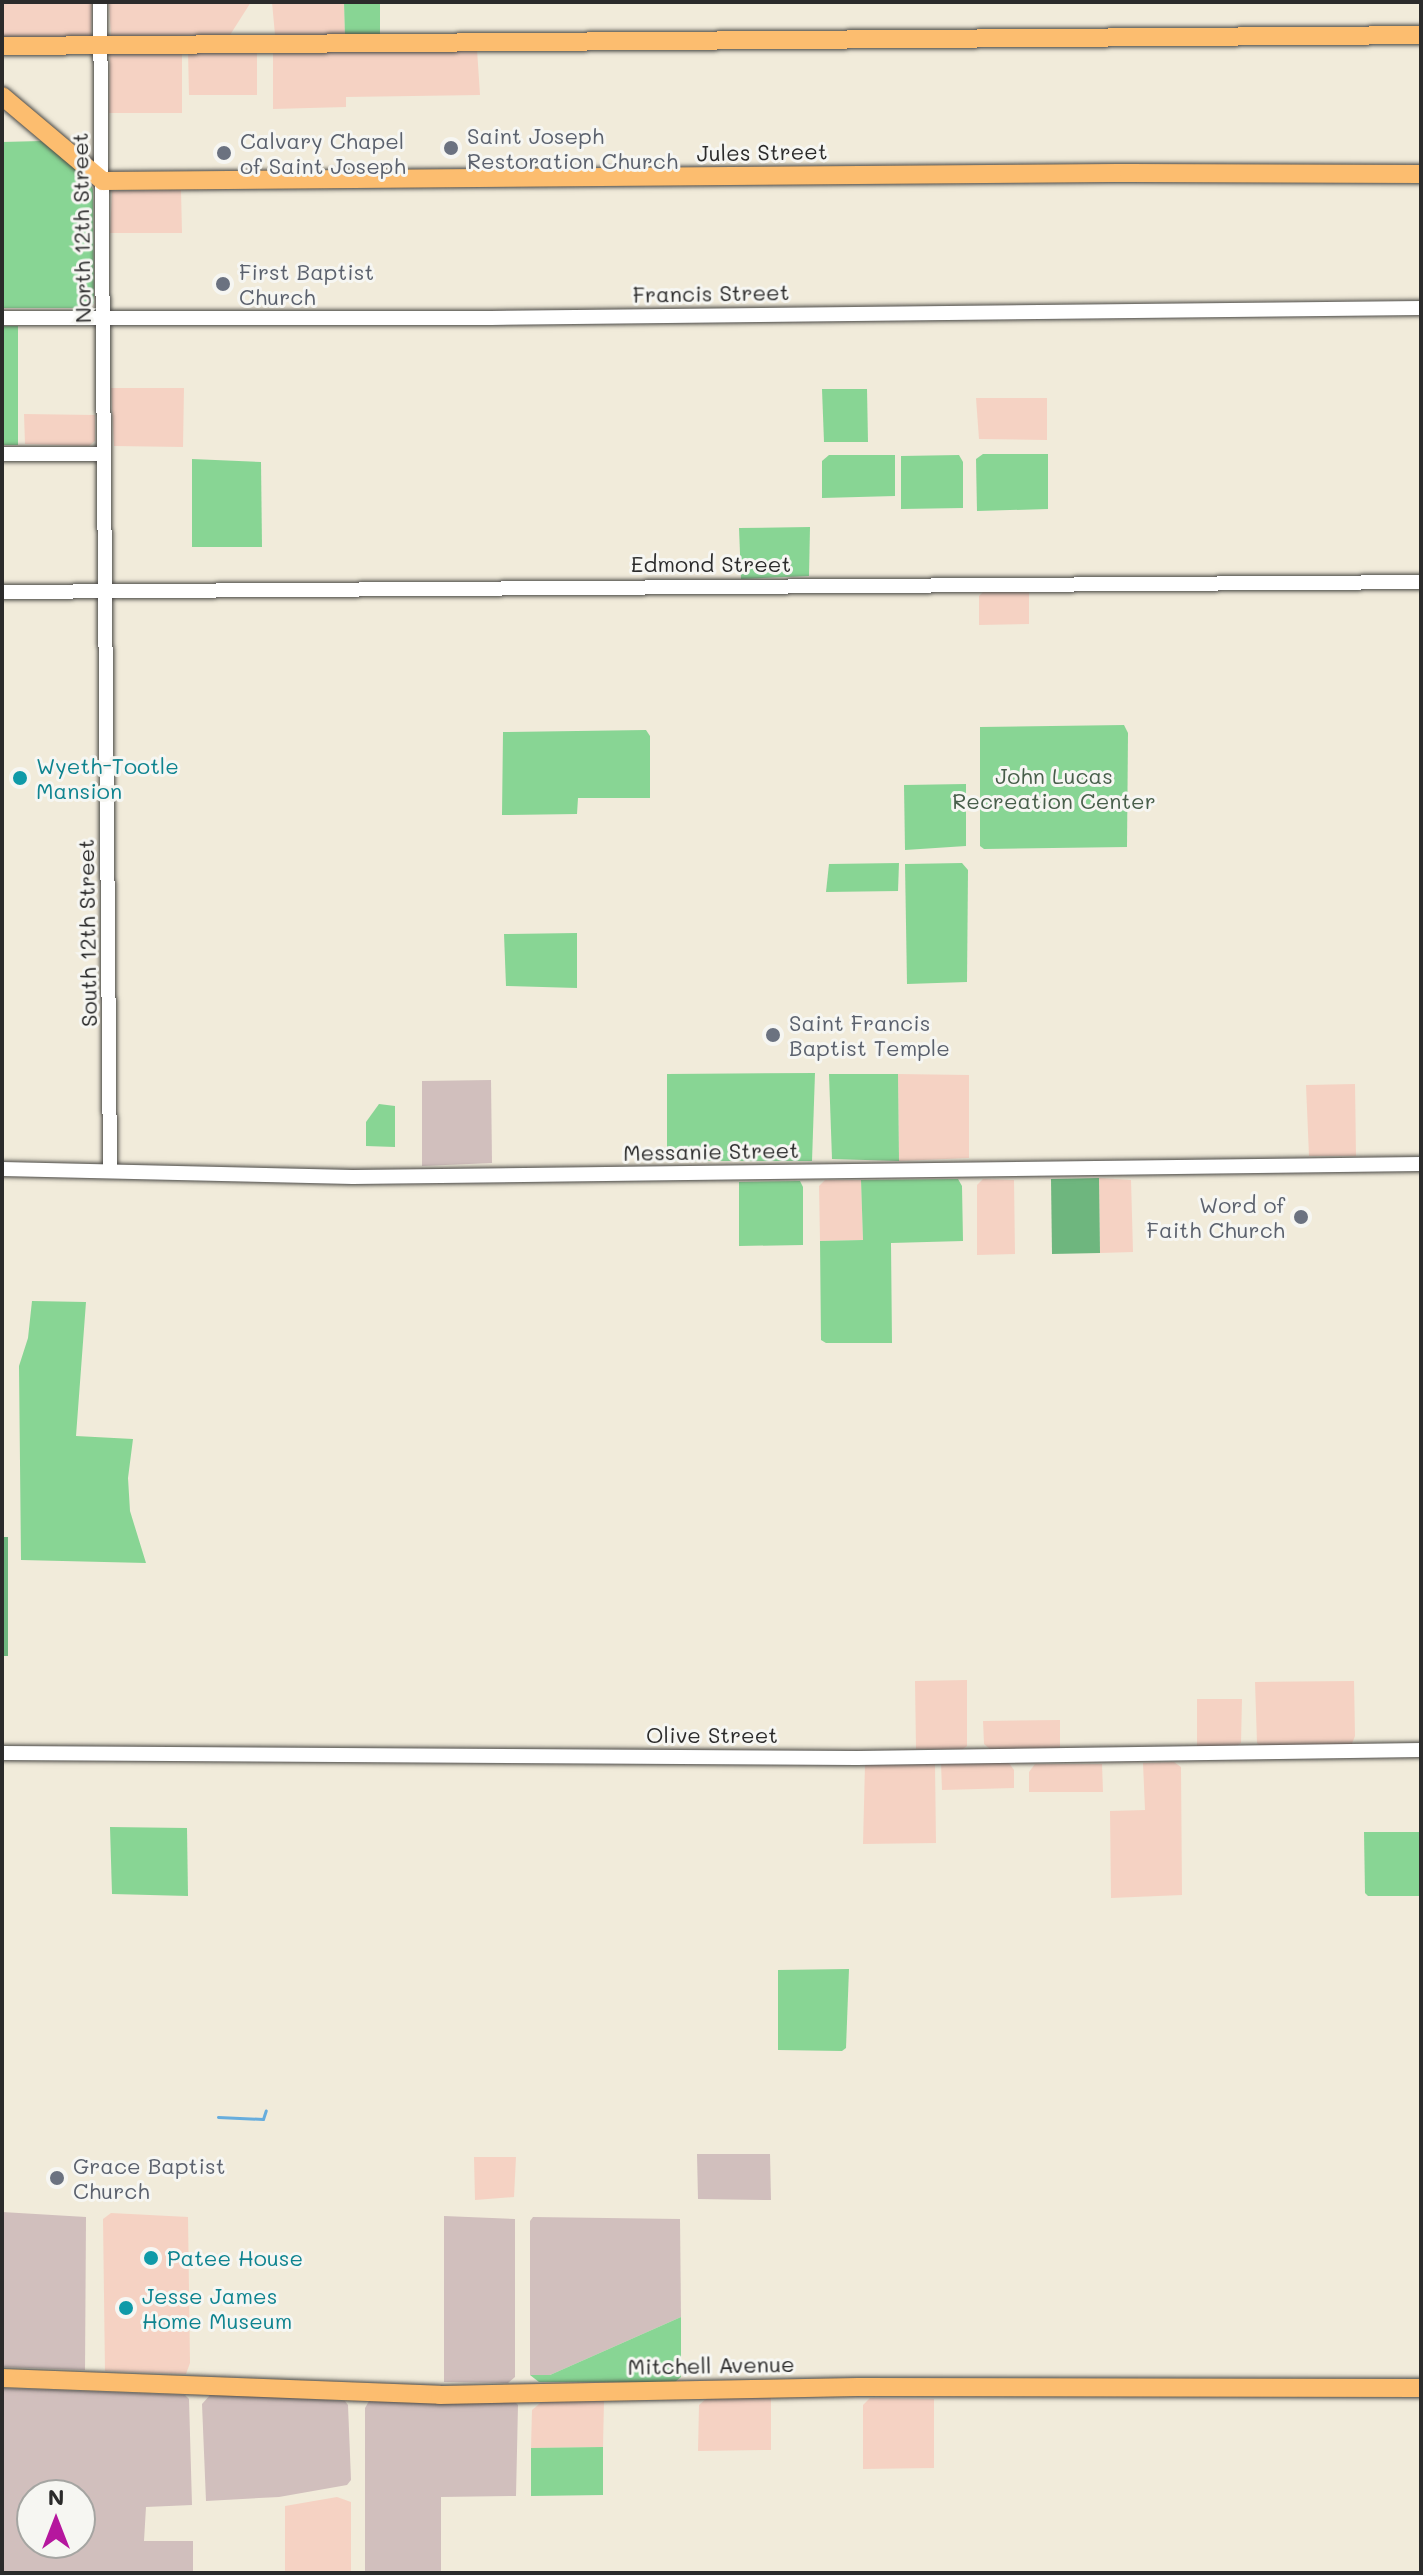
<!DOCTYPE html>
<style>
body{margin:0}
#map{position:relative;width:1423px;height:2575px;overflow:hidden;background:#f1ebda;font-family:Mali,sans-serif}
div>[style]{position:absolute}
.built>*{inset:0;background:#f5d2c3}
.industrial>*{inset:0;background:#d1bfbd}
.green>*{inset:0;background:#88d594}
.forest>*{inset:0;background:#6eb67e}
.stream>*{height:3px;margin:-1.5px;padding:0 1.5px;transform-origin:1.5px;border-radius:1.5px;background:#67addd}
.roads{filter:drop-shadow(0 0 2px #494845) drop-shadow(0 0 2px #494845)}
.minor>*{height:14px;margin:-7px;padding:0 7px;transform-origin:7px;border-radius:7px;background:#fff}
.major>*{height:18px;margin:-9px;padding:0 9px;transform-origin:9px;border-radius:9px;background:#fcbd6f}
.dots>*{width:22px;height:22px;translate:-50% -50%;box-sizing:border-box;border:4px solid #f6f6f2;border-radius:50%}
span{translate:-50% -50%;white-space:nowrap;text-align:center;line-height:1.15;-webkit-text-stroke:6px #f6f6f2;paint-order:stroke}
.worship-label{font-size:22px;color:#5b616d}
.left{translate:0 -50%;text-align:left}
.right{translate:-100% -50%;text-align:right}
.street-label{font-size:22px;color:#2b2b2b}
.culture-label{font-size:22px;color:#0d838f}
.park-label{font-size:22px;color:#475e4a}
.frame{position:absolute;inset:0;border:4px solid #2b2b2b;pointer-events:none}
.north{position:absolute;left:16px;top:2479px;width:80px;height:80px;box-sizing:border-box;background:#f6f6f2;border:2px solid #a5a5a2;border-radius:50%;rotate:0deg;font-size:22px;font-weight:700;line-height:32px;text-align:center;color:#2b2b2b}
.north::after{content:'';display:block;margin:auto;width:28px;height:36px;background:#b5179e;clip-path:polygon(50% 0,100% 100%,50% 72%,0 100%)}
</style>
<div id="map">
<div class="built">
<div style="clip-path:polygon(2px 2px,92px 2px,91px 36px,2px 39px)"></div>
<div style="clip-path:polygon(109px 2px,251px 2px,230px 35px,111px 37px)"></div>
<div style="clip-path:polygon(272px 2px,344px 2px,345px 37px,275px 35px)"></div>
<div style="clip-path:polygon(477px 49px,480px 95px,346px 97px,346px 107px,273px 109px,273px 51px)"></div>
<div style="clip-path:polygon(182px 51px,182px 113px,109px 113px,110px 54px)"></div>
<div style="clip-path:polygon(188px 51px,257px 52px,257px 95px,189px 95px)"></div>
<div style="clip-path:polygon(181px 190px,182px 233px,110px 233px,112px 191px)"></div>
<div style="clip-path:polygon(111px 388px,184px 388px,183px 447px,114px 446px)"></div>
<div style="clip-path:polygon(976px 398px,1047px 398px,1047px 440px,979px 439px)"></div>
<div style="clip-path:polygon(24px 414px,95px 415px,95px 441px,89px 446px,25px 444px)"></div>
<div style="clip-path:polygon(984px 591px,1029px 591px,1029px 624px,979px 625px,979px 596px)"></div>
<div style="clip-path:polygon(898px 1074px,969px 1075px,969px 1158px,899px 1161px)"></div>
<div style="clip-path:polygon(1355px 1084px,1356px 1156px,1309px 1156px,1306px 1085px)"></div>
<div style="clip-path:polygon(1099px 1178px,1131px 1180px,1133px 1252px,1100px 1253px)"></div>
<div style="clip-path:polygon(983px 1179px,1014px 1180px,1015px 1254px,977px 1255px,977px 1185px)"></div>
<div style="clip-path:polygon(825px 1180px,861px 1180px,863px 1240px,820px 1241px,819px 1186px)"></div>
<div style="clip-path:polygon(967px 1680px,967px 1746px,963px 1749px,916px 1749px,915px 1681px)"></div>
<div style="clip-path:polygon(1354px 1681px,1355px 1736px,1351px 1746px,1261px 1746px,1257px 1743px,1255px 1682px)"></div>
<div style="clip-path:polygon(1197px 1699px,1242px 1699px,1241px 1743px,1237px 1746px,1197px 1747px)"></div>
<div style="clip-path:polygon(1060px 1720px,1060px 1749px,991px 1750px,984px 1744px,983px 1721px)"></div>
<div style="clip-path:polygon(1174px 1762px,1181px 1767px,1182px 1895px,1111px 1898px,1110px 1811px,1145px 1810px,1143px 1763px)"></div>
<div style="clip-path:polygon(941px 1763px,1009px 1763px,1014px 1770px,1014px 1788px,942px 1790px)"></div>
<div style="clip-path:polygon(935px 1764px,936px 1843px,863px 1844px,865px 1765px)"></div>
<div style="clip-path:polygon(1035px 1764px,1102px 1764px,1103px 1792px,1029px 1792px,1029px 1772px)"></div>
<div style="clip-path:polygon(474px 2157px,516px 2157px,514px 2197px,475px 2200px)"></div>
<div style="clip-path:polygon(111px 2213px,188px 2217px,190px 2363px,186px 2374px,105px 2371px,103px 2219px)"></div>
<div style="clip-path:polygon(707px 2398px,771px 2398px,771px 2450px,698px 2451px,699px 2405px)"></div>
<div style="clip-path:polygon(870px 2398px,934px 2399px,934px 2468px,863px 2469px,863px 2405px)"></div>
<div style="clip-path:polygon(545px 2399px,604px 2400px,603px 2447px,531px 2448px,532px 2410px)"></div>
<div style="clip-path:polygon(337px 2497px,351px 2502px,351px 2571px,285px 2571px,285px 2506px)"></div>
</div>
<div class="industrial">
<div style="clip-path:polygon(491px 1080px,492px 1163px,422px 1166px,422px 1081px)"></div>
<div style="clip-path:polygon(697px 2154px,770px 2154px,771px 2200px,698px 2199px)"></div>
<div style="clip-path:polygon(2px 2212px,86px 2217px,85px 2370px,2px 2367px)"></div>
<div style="clip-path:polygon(444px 2216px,515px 2219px,515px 2377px,508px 2383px,444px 2382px)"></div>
<div style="clip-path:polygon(533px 2217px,680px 2219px,681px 2317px,550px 2375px,530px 2375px,530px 2221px)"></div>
<div style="clip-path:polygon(evenodd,2px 2388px,185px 2395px,189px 2399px,192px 2505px,146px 2507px,144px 2541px,193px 2541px,193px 2573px,2px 2573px,2px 2388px,80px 2495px,80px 2543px,32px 2543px,32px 2495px,80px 2495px)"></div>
<div style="clip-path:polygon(211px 2394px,345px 2401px,348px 2405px,351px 2480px,347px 2485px,279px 2497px,206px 2501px,202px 2404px)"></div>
<div style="clip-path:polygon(369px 2401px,514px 2401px,518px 2405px,516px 2496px,441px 2497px,441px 2573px,365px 2573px,365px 2408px)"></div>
</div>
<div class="green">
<div style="clip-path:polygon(344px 2px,380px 2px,380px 36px,345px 37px)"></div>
<div style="clip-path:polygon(41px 141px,88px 179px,93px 189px,94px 303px,88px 308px,2px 308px,2px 142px)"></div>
<div style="clip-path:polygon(2px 326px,18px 326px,18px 445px,2px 445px)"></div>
<div style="clip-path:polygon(822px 389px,867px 389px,868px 442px,824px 442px)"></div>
<div style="clip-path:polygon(983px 454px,1048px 454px,1048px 509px,977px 511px,976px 459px)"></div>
<div style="clip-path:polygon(829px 455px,895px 455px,895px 496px,822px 498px,822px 461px)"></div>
<div style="clip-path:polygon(959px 455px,963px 462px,963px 508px,901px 509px,901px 456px)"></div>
<div style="clip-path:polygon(192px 459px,261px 462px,262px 547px,192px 547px)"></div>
<div style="clip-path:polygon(810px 527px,809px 576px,741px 579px,739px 528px)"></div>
<div style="clip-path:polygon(1124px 725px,1128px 733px,1127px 847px,984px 849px,980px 846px,980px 727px)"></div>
<div style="clip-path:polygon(646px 730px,650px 736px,650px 798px,578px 798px,577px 814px,502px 815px,503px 732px)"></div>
<div style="clip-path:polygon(966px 784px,966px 846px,905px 850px,904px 785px)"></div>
<div style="clip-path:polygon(899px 863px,898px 891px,826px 892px,829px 864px)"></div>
<div style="clip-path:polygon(962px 863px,968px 870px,967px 982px,907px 984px,905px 864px)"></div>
<div style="clip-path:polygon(577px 933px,577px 988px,506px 986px,504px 934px)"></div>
<div style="clip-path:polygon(815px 1073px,812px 1161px,673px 1161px,667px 1158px,667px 1074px)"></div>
<div style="clip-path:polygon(829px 1074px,898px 1074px,899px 1161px,832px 1159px)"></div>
<div style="clip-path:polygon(379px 1104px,395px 1106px,395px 1147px,366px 1146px,366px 1122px)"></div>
<div style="clip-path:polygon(958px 1179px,962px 1186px,963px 1241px,891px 1243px,892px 1343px,826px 1343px,821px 1340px,820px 1241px,863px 1240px,861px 1180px)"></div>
<div style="clip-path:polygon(800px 1181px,803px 1187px,803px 1245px,739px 1246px,739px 1182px)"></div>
<div style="clip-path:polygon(32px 1301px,86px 1302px,76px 1436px,133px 1439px,128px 1478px,130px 1511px,146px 1563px,21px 1560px,19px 1366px,28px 1338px)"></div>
<div style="clip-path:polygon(110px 1827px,187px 1828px,188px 1896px,112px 1894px)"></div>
<div style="clip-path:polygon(1364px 1832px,1421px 1832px,1421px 1896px,1368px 1896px,1365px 1893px)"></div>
<div style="clip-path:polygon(849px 1969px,846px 2048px,842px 2051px,778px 2050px,778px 1970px)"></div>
<div style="clip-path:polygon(681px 2317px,681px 2377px,675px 2382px,539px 2382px,530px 2375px,550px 2375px)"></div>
<div style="clip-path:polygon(603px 2447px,603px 2495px,531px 2496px,531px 2448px)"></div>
</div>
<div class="forest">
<div style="clip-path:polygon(1099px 1178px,1100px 1253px,1052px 1254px,1051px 1179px)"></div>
<div style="clip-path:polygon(2px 1537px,8px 1537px,8px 1656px,2px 1656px)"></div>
</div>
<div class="stream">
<div style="left:218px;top:2117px;width:45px;rotate:2.5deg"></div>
<div style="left:263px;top:2119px;width:9px;rotate:-72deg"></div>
</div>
<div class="roads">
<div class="minor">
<div style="left:100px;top:2px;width:1169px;rotate:89.51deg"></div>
<div style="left:2px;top:318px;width:489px"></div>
<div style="left:491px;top:318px;width:930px;rotate:-0.62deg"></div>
<div style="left:2px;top:454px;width:102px"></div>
<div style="left:2px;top:592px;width:1419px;rotate:-0.4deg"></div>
<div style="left:2px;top:1169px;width:351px;rotate:1.3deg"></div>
<div style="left:353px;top:1177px;width:1068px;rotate:-0.7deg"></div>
<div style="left:2px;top:1753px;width:855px;rotate:0.34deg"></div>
<div style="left:857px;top:1758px;width:564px;rotate:-0.81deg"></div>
</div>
<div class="major">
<div style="left:2px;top:46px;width:1419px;rotate:-0.44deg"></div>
<div style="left:2px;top:96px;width:132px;rotate:40.1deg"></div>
<div style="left:103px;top:181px;width:1026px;rotate:-0.45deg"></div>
<div style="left:1129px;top:173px;width:292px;rotate:0.2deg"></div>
<div style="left:2px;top:2378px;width:438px;rotate:2.2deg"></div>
<div style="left:440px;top:2395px;width:418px;rotate:-1.1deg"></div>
<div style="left:858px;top:2387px;width:563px;rotate:0.1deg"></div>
</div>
</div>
<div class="dots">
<div style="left:451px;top:148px;background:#6b7280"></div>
<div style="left:224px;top:153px;background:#6b7280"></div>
<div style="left:223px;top:284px;background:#6b7280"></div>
<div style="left:20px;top:778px;background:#0f9aa8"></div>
<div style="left:773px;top:1035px;background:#6b7280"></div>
<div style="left:1301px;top:1217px;background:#6b7280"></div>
<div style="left:57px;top:2178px;background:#6b7280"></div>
<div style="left:151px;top:2258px;background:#0f9aa8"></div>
<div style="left:126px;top:2308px;background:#0f9aa8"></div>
</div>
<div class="worship-label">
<span class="left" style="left:467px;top:148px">Saint Joseph<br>Restoration Church</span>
<span class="left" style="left:240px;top:153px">Calvary Chapel<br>of Saint Joseph</span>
<span class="left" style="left:239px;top:284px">First Baptist<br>Church</span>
<span class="left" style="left:789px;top:1035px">Saint Francis<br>Baptist Temple</span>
<span class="right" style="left:1285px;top:1217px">Word of<br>Faith Church</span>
<span class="left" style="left:73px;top:2178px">Grace Baptist<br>Church</span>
</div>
<div class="street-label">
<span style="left:762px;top:152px;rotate:-1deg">Jules Street</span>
<span style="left:81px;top:228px;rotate:-91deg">North 12th Street</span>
<span style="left:711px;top:293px;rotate:-1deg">Francis Street</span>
<span style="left:711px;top:564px">Edmond Street</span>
<span style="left:87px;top:933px;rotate:-91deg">South 12th Street</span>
<span style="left:711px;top:1151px;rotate:-1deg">Messanie Street</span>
<span style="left:712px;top:1735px">Olive Street</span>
<span style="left:711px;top:2365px;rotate:-1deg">Mitchell Avenue</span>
</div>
<div class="culture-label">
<span class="left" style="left:36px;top:778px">Wyeth-Tootle<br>Mansion</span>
<span class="left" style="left:167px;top:2258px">Patee House</span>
<span class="left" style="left:142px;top:2308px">Jesse James<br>Home Museum</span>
</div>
<div class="park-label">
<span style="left:1054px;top:788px">John Lucas<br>Recreation Center</span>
</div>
<div class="frame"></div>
<div class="north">N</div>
</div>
